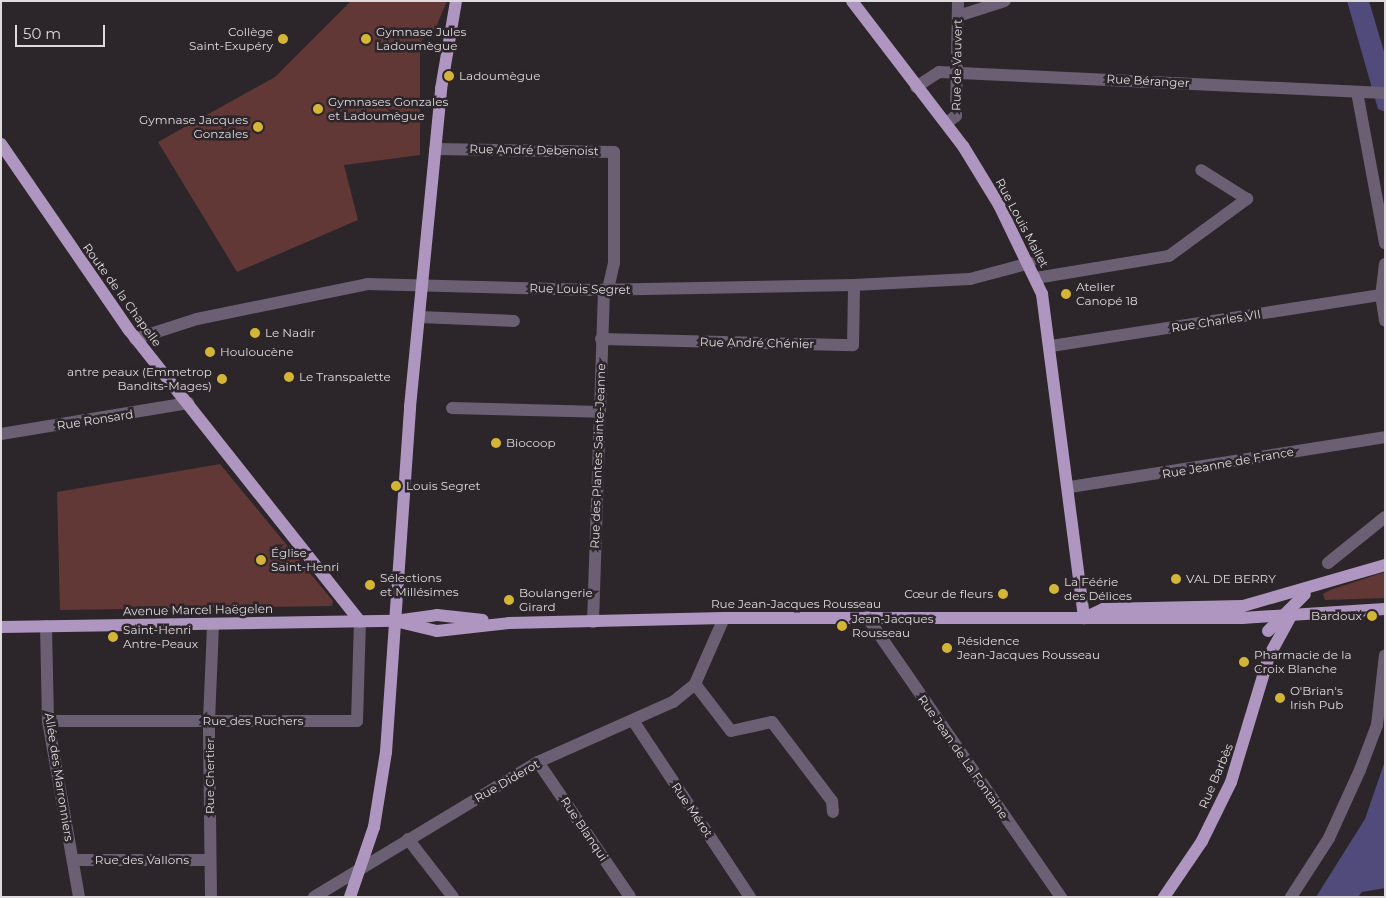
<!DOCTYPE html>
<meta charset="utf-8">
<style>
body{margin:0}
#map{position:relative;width:1386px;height:898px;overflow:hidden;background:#2c252a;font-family:Montserrat,sans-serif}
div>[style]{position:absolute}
.green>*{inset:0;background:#623836}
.water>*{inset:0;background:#504b7a}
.minor>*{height:12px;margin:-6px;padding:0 6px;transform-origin:6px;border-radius:6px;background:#6b5f73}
.major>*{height:12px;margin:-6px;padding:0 6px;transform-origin:6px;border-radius:6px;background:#af96c0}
.dots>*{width:14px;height:14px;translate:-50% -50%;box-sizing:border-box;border:2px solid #2c252a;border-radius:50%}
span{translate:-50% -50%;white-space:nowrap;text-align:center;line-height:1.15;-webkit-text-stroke:5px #2c252a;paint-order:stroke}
.poi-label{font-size:12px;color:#dedadd}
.right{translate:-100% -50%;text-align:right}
.left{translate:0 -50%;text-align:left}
.street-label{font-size:12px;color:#dedadd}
.frame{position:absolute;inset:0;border:2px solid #dedadd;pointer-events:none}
.scale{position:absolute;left:15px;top:25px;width:90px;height:22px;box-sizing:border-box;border:2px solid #dedadd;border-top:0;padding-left:6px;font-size:15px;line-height:18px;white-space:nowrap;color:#dedadd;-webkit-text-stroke:4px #2c252a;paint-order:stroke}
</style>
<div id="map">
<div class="green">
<div style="clip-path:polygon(351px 1px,447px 1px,436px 27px,420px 43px,420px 155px,344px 165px,358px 220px,237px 272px,158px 142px,275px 77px)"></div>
<div style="clip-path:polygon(220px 464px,333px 601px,332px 606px,60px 610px,57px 492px)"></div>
<div style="clip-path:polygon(1385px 572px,1385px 598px,1325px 600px,1323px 594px,1330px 590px)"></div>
</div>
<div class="water">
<div style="clip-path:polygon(1347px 1px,1369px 1px,1385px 55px,1385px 112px,1378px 109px)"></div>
<div style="clip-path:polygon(1385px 761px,1385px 888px,1362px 892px,1358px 897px,1316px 897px,1365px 819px)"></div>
</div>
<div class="minor">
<div style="left:958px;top:16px;width:49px;rotate:-17.7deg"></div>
<div style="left:916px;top:87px;width:27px;rotate:-33deg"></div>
<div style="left:939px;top:72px;width:446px;rotate:2.7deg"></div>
<div style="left:1357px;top:92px;width:154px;rotate:79.5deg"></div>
<div style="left:946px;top:123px;width:12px;rotate:-35deg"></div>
<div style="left:956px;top:116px;width:115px;rotate:-89deg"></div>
<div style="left:435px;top:149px;width:179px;rotate:1deg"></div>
<div style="left:614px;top:152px;width:111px;rotate:90deg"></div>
<div style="left:614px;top:263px;width:28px;rotate:103deg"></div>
<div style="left:1385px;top:264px;width:31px;rotate:97deg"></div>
<div style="left:1381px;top:295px;width:26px;rotate:81deg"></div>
<div style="left:1036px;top:278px;width:135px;rotate:-9.4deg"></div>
<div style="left:1169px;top:256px;width:97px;rotate:-36.2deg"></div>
<div style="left:1247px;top:199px;width:54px;rotate:-147.8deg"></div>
<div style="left:420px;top:317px;width:94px;rotate:2.4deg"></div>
<div style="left:135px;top:339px;width:65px;rotate:-17.9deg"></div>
<div style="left:197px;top:319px;width:174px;rotate:-11.6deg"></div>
<div style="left:367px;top:284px;width:226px;rotate:1.5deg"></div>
<div style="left:593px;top:290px;width:261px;rotate:-1.1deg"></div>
<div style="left:854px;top:285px;width:116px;rotate:-3deg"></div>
<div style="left:970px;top:279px;width:62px;rotate:-14.9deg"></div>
<div style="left:601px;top:339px;width:252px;rotate:1.4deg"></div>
<div style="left:853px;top:345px;width:60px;rotate:-89deg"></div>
<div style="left:1051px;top:346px;width:334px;rotate:-8.8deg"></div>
<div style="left:452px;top:408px;width:148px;rotate:1.5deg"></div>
<div style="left:1px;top:434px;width:190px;rotate:-9.4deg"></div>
<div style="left:1070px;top:487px;width:319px;rotate:-9deg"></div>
<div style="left:1328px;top:563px;width:73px;rotate:-38.9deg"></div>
<div style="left:867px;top:617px;width:341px;rotate:55.3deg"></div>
<div style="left:593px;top:622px;width:332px;rotate:-88.1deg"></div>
<div style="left:46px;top:626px;width:95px;rotate:88.8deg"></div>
<div style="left:48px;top:721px;width:179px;rotate:80deg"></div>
<div style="left:695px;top:684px;width:59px;rotate:52.5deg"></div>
<div style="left:731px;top:731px;width:42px;rotate:-12.4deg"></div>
<div style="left:772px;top:722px;width:99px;rotate:52.8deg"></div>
<div style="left:832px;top:801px;width:11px;rotate:85deg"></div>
<div style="left:48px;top:721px;width:309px"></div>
<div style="left:357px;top:721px;width:100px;rotate:-88.3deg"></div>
<div style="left:634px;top:722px;width:210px;rotate:56.5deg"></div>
<div style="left:538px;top:762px;width:163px;rotate:55.7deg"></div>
<div style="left:408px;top:839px;width:73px;rotate:52.2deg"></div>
<div style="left:73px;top:860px;width:137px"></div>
<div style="left:211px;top:897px;width:176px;rotate:-90.7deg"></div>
<div style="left:209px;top:721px;width:96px;rotate:-87.6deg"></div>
<div style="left:314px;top:897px;width:262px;rotate:-31.1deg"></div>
<div style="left:538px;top:762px;width:148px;rotate:-24deg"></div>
<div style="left:673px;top:702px;width:28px;rotate:-39deg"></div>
<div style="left:695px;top:684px;width:72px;rotate:-66.3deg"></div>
<div style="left:1291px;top:897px;width:70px;rotate:-57.2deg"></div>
<div style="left:1329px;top:838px;width:75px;rotate:-65.5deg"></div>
<div style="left:1360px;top:770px;width:48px;rotate:-69.3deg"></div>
<div style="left:1377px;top:725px;width:70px;rotate:-83.5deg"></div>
</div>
<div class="major">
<div style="left:852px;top:1px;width:183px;rotate:52.6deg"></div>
<div style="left:963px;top:146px;width:69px;rotate:58.6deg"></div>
<div style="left:999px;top:205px;width:99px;rotate:64.2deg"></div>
<div style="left:1042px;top:294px;width:327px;rotate:82.6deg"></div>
<div style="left:1px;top:144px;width:226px;rotate:55.5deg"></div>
<div style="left:129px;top:330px;width:372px;rotate:51.6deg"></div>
<div style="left:1084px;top:618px;width:21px;rotate:-25deg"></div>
<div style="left:1103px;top:609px;width:140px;rotate:-1.2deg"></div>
<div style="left:1243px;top:606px;width:148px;rotate:-16.1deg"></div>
<div style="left:395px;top:621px;width:43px;rotate:13.4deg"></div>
<div style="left:437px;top:631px;width:72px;rotate:-6.3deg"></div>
<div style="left:509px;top:623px;width:215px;rotate:-1.3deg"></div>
<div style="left:724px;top:618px;width:518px"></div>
<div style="left:1242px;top:618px;width:143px;rotate:-3.6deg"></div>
<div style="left:1px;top:627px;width:394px;rotate:-0.9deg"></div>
<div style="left:395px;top:621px;width:42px;rotate:-8.1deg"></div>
<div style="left:437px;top:615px;width:46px;rotate:6.2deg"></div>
<div style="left:1268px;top:631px;width:52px;rotate:-45deg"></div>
<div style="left:350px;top:897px;width:74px;rotate:-71.1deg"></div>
<div style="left:374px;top:827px;width:76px;rotate:-80.9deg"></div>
<div style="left:386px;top:752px;width:346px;rotate:-86deg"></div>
<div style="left:410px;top:407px;width:320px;rotate:-84.4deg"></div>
<div style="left:441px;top:89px;width:89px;rotate:-80.3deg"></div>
<div style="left:1164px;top:897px;width:68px;rotate:-55.8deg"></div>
<div style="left:1202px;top:841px;width:66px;rotate:-63.8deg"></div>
<div style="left:1231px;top:782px;width:132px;rotate:-73.2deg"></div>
<div style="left:1269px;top:656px;width:48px;rotate:-61.3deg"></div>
</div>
<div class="dots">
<div style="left:283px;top:39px;background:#d5b535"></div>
<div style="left:366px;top:39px;background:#d5b535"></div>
<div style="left:449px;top:76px;background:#d5b535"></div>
<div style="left:318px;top:109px;background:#d5b535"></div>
<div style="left:258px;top:127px;background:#d5b535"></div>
<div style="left:1066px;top:294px;background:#d5b535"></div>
<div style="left:255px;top:333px;background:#d5b535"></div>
<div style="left:210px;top:352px;background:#d5b535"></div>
<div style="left:289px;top:377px;background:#d5b535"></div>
<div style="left:222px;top:379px;background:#d5b535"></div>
<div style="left:496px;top:443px;background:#d5b535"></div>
<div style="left:396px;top:486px;background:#d5b535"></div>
<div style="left:261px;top:560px;background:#d5b535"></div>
<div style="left:1176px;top:579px;background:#d5b535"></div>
<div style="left:370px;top:585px;background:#d5b535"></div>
<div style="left:1054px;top:589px;background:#d5b535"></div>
<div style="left:1003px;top:594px;background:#d5b535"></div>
<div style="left:509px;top:600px;background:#d5b535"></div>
<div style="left:1372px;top:616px;background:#d5b535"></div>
<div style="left:842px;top:626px;background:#d5b535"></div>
<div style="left:113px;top:637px;background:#d5b535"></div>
<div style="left:947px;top:648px;background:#d5b535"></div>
<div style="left:1244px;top:662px;background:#d5b535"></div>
<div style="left:1280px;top:698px;background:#d5b535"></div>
</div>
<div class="poi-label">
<span class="right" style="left:273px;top:39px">Collège<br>Saint-Exupéry</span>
<span class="left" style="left:376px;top:39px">Gymnase Jules<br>Ladoumègue</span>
<span class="left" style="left:459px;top:76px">Ladoumègue</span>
<span class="left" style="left:328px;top:109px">Gymnases Gonzales<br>et Ladoumègue</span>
<span class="right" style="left:248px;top:127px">Gymnase Jacques<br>Gonzales</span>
<span class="left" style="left:1076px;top:294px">Atelier<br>Canopé 18</span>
<span class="left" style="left:265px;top:333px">Le Nadir</span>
<span class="left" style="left:220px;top:352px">Houloucène</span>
<span class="right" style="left:212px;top:379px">antre peaux (Emmetrop<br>Bandits-Mages)</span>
<span class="left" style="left:299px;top:377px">Le Transpalette</span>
<span class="left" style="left:506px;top:443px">Biocoop</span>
<span class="left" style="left:406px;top:486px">Louis Segret</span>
<span class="left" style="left:271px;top:560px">Église<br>Saint-Henri</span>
<span class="left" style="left:380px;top:585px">Sélections<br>et Millésimes</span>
<span class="left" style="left:1186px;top:579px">VAL DE BERRY</span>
<span class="left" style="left:1064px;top:589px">La Féérie<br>des Délices</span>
<span class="left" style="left:519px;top:600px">Boulangerie<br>Girard</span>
<span class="right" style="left:993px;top:594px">Cœur de fleurs</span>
<span class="right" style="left:1362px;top:616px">Bardoux</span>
<span class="left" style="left:852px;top:626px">Jean-Jacques<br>Rousseau</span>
<span class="left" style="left:123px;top:637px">Saint-Henri<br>Antre-Peaux</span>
<span class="left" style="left:957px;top:648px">Résidence<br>Jean-Jacques Rousseau</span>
<span class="left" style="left:1254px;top:662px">Pharmacie de la<br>Croix Blanche</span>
<span class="left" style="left:1290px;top:698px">O'Brian's<br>Irish Pub</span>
</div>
<div class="street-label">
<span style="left:957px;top:65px;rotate:-89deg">Rue de Vauvert</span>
<span style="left:1148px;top:81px;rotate:3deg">Rue Béranger</span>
<span style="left:534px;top:150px;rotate:1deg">Rue André Debenoist</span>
<span style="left:1022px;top:223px;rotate:62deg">Rue Louis Mallet</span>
<span style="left:580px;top:289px;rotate:1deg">Rue Louis Segret</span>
<span style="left:122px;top:295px;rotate:54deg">Route de la Chapelle</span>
<span style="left:1216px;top:321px;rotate:-9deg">Rue Charles VII</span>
<span style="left:757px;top:343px;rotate:1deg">Rue André Chénier</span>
<span style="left:95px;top:420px;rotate:-9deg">Rue Ronsard</span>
<span style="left:598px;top:456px;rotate:-88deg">Rue des Plantes Sainte-Jeanne</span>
<span style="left:1228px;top:463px;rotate:-10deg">Rue Jeanne de France</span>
<span style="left:796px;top:604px">Rue Jean-Jacques Rousseau</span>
<span style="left:198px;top:610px;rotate:-1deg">Avenue Marcel Haëgelen</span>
<span style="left:253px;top:721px">Rue des Ruchers</span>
<span style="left:963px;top:757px;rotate:55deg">Rue Jean de La Fontaine</span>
<span style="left:210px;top:776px;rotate:-90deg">Rue Chertier</span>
<span style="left:1216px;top:776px;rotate:-67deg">Rue Barbès</span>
<span style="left:59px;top:777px;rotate:81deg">Allée des Marronniers</span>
<span style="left:507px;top:781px;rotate:-30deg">Rue Diderot</span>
<span style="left:692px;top:810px;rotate:56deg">Rue Mérot</span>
<span style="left:584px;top:829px;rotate:56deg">Rue Blanqui</span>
<span style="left:142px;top:860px">Rue des Vallons</span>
</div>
<div class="frame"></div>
<div class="scale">50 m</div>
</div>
